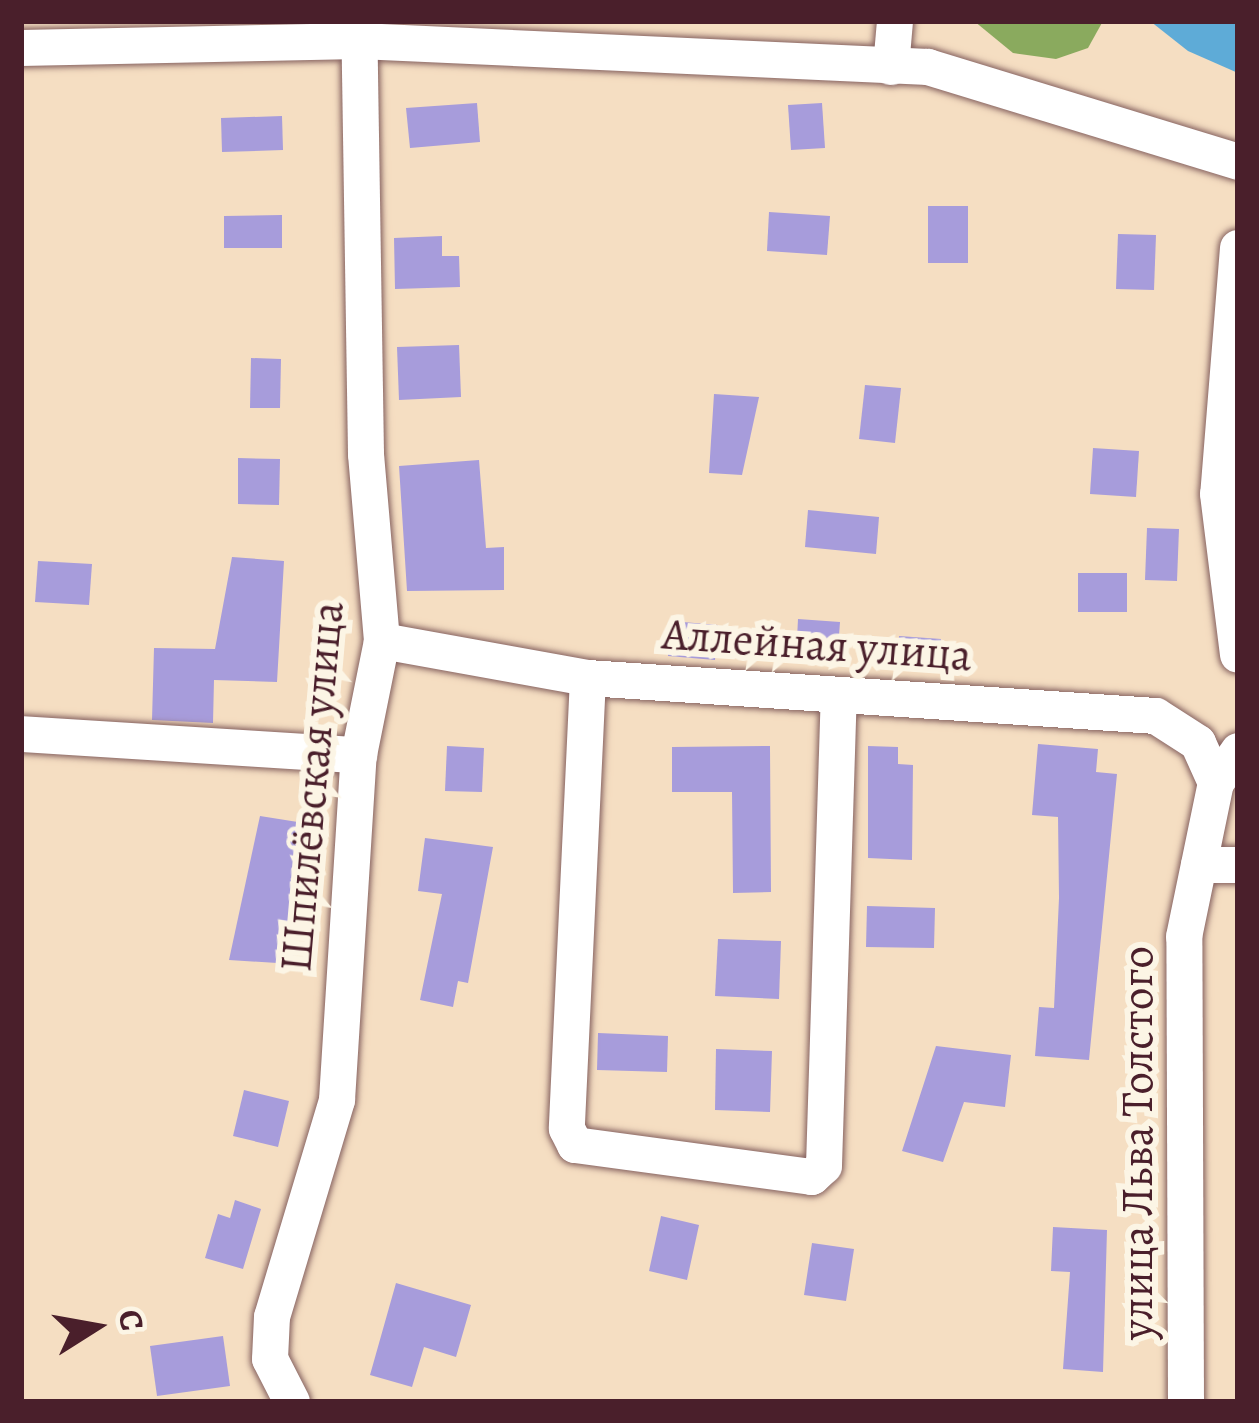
<!DOCTYPE html>
<meta charset="utf-8">
<style>
body{margin:0}
#map{position:relative;width:1259px;height:1423px;overflow:hidden;background:#f5dec2;font-family:Alegreya,serif}
div>[style]{position:absolute}
.forest>*{inset:0;background:#8aaa5e}
.water>*{inset:0;background:#5eabd7}
.building>*{inset:0;background:#a79cdb}
.roads{filter:drop-shadow(0 0 3px #866260) drop-shadow(0 0 3px #866260)}
.minor>*{height:36px;margin:-18px;padding:0 18px;transform-origin:18px;border-radius:18px;background:#fff}
span{translate:-50% -50%;white-space:nowrap;text-align:center;line-height:1.15;-webkit-text-stroke:12px #fcf5e5;paint-order:stroke}
.street-label{font-size:45px;color:#4a1f2b}
.frame{position:absolute;inset:0;border:24px solid #4a1f2b;pointer-events:none}
.north{position:absolute;left:36px;top:1267px;width:120px;height:120px;-webkit-text-stroke:9px #fcf5e5;paint-order:stroke;rotate:79deg;font-size:33px;font-weight:700;line-height:48px;text-align:center;color:#4a1f2b}
.north::after{content:'';display:block;margin:auto;width:42px;height:54px;background:#4a1f2b;clip-path:polygon(50% 0,100% 100%,50% 72%,0 100%)}
</style>
<div id="map">
<div class="forest">
<div style="clip-path:polygon(974px 21px,1103px 21px,1088px 48px,1056px 59px,1013px 53px)"></div>
</div>
<div class="water">
<div style="clip-path:polygon(1150px 21px,1238px 21px,1238px 73px,1188px 51px)"></div>
</div>
<div class="building">
<div style="clip-path:polygon(477px 103px,480px 142px,410px 148px,406px 108px)"></div>
<div style="clip-path:polygon(822px 103px,825px 148px,791px 150px,788px 105px)"></div>
<div style="clip-path:polygon(282px 116px,283px 150px,222px 152px,221px 118px)"></div>
<div style="clip-path:polygon(928px 206px,968px 206px,968px 263px,928px 263px)"></div>
<div style="clip-path:polygon(769px 212px,830px 216px,827px 255px,767px 251px)"></div>
<div style="clip-path:polygon(282px 215px,282px 248px,224px 248px,224px 216px)"></div>
<div style="clip-path:polygon(1118px 234px,1156px 235px,1154px 290px,1116px 289px)"></div>
<div style="clip-path:polygon(442px 236px,442px 256px,459px 256px,460px 287px,395px 289px,394px 238px)"></div>
<div style="clip-path:polygon(459px 345px,461px 397px,399px 400px,397px 347px)"></div>
<div style="clip-path:polygon(251px 358px,281px 359px,280px 408px,250px 408px)"></div>
<div style="clip-path:polygon(865px 385px,901px 388px,895px 443px,859px 439px)"></div>
<div style="clip-path:polygon(714px 394px,759px 397px,742px 475px,709px 473px)"></div>
<div style="clip-path:polygon(1093px 448px,1139px 451px,1136px 497px,1090px 494px)"></div>
<div style="clip-path:polygon(238px 458px,280px 459px,279px 505px,238px 504px)"></div>
<div style="clip-path:polygon(479px 460px,486px 548px,504px 547px,504px 590px,407px 591px,399px 466px)"></div>
<div style="clip-path:polygon(808px 510px,879px 517px,876px 554px,805px 547px)"></div>
<div style="clip-path:polygon(1147px 528px,1179px 529px,1177px 581px,1145px 580px)"></div>
<div style="clip-path:polygon(232px 557px,284px 561px,277px 682px,214px 680px,213px 723px,152px 720px,154px 648px,215px 649px)"></div>
<div style="clip-path:polygon(38px 561px,92px 564px,89px 605px,35px 602px)"></div>
<div style="clip-path:polygon(1078px 573px,1127px 573px,1127px 612px,1078px 612px)"></div>
<div style="clip-path:polygon(798px 619px,840px 622px,837px 662px,796px 659px)"></div>
<div style="clip-path:polygon(671px 621px,718px 625px,715px 660px,668px 656px)"></div>
<div style="clip-path:polygon(899px 636px,941px 639px,939px 668px,897px 665px)"></div>
<div style="clip-path:polygon(1038px 744px,1098px 749px,1096px 772px,1117px 774px,1089px 1060px,1035px 1056px,1039px 1007px,1054px 1008px,1059px 898px,1058px 817px,1032px 815px)"></div>
<div style="clip-path:polygon(447px 746px,484px 748px,482px 792px,445px 791px)"></div>
<div style="clip-path:polygon(770px 746px,771px 892px,733px 893px,732px 792px,672px 792px,672px 747px)"></div>
<div style="clip-path:polygon(868px 746px,898px 747px,898px 764px,913px 765px,912px 860px,868px 858px)"></div>
<div style="clip-path:polygon(260px 816px,304px 823px,293px 964px,229px 960px)"></div>
<div style="clip-path:polygon(425px 838px,493px 847px,468px 983px,458px 981px,453px 1007px,420px 1000px,442px 894px,418px 891px)"></div>
<div style="clip-path:polygon(867px 906px,935px 908px,934px 948px,866px 947px)"></div>
<div style="clip-path:polygon(718px 939px,781px 941px,779px 999px,715px 996px)"></div>
<div style="clip-path:polygon(598px 1033px,668px 1036px,667px 1072px,597px 1070px)"></div>
<div style="clip-path:polygon(936px 1046px,1011px 1055px,1005px 1107px,964px 1102px,943px 1162px,902px 1151px)"></div>
<div style="clip-path:polygon(716px 1049px,772px 1051px,770px 1112px,715px 1110px)"></div>
<div style="clip-path:polygon(244px 1090px,289px 1101px,278px 1147px,233px 1136px)"></div>
<div style="clip-path:polygon(235px 1200px,261px 1209px,243px 1269px,205px 1258px,218px 1214px,230px 1218px)"></div>
<div style="clip-path:polygon(661px 1216px,699px 1225px,687px 1280px,649px 1271px)"></div>
<div style="clip-path:polygon(1053px 1227px,1107px 1230px,1103px 1372px,1063px 1369px,1070px 1272px,1051px 1271px)"></div>
<div style="clip-path:polygon(812px 1243px,854px 1249px,846px 1301px,804px 1295px)"></div>
<div style="clip-path:polygon(396px 1283px,471px 1305px,456px 1357px,424px 1347px,412px 1387px,370px 1375px)"></div>
<div style="clip-path:polygon(223px 1336px,230px 1386px,157px 1396px,150px 1346px)"></div>
</div>
<div class="roads">
<div class="minor">
<div style="left:21px;top:48px;width:338px;rotate:-1.2deg"></div>
<div style="left:359px;top:41px;width:570px;rotate:2.62deg"></div>
<div style="left:928px;top:67px;width:324px;rotate:17deg"></div>
<div style="left:891px;top:67px;width:46px;rotate:-85deg"></div>
<div style="left:1238px;top:248px;width:247px;rotate:94.6deg"></div>
<div style="left:1218px;top:494px;width:162px;rotate:82.9deg"></div>
<div style="left:382px;top:641px;width:209px;rotate:10.2deg"></div>
<div style="left:588px;top:678px;width:569px;rotate:3.83deg"></div>
<div style="left:1156px;top:716px;width:50px;rotate:32.7deg"></div>
<div style="left:1198px;top:743px;width:44px;rotate:65.8deg"></div>
<div style="left:588px;top:678px;width:451px;rotate:92.7deg"></div>
<div style="left:567px;top:1129px;width:18px;rotate:63deg"></div>
<div style="left:575px;top:1145px;width:239px;rotate:7.7deg"></div>
<div style="left:812px;top:1177px;width:16px;rotate:-43deg"></div>
<div style="left:824px;top:1166px;width:471px;rotate:-88.2deg"></div>
<div style="left:21px;top:734px;width:339px;rotate:3.6deg"></div>
<div style="left:1199px;top:865px;width:39px"></div>
<div style="left:292px;top:1402px;width:48px;rotate:-117.1deg"></div>
<div style="left:270px;top:1359px;width:42px;rotate:-87.3deg"></div>
<div style="left:272px;top:1317px;width:227px;rotate:-73.3deg"></div>
<div style="left:337px;top:1100px;width:346px;rotate:-86.4deg"></div>
<div style="left:359px;top:755px;width:116px;rotate:-78.6deg"></div>
<div style="left:382px;top:641px;width:188px;rotate:-94.9deg"></div>
<div style="left:366px;top:454px;width:433px;rotate:-90.9deg"></div>
<div style="left:1186px;top:1402px;width:465px;rotate:-90.2deg"></div>
<div style="left:1184px;top:937px;width:157px;rotate:-78.3deg"></div>
<div style="left:1216px;top:783px;width:39px;rotate:-55deg"></div>
</div>
</div>
<div class="street-label">
<span style="left:817px;top:645px;rotate:4deg">Аллейная улица</span>
<span style="left:312px;top:787px;rotate:-85deg">Шпилёвская улица</span>
<span style="left:1138px;top:1143px;rotate:-90deg">улица Льва Толстого</span>
</div>
<div class="frame"></div>
<div class="north">С</div>
</div>
